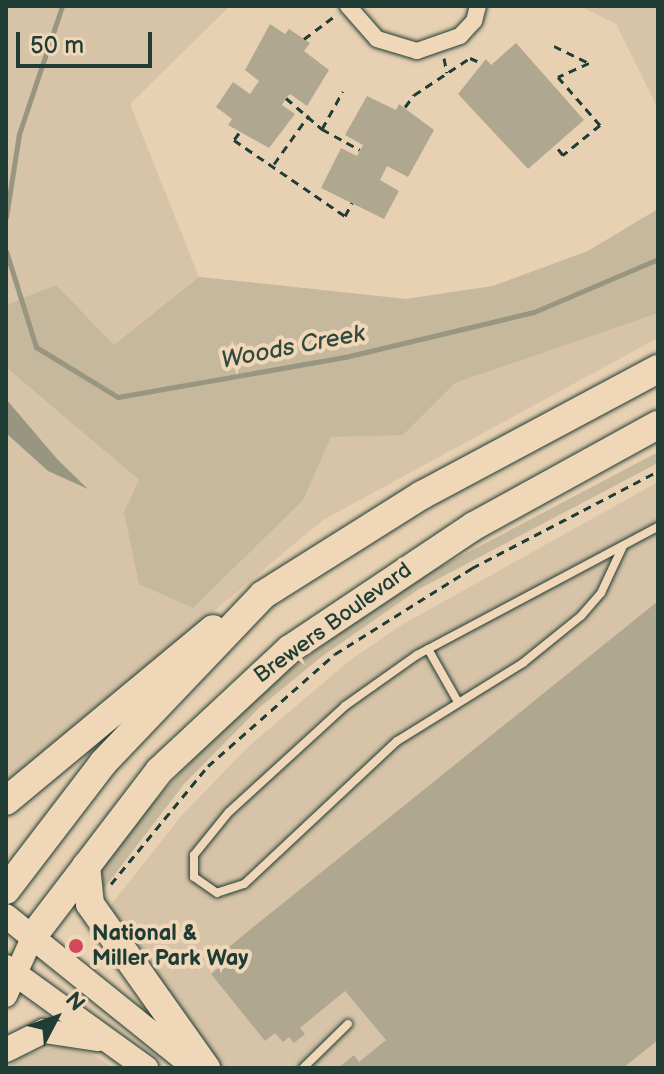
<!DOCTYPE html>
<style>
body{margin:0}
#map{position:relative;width:664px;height:1074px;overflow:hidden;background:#e8d1b3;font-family:"Balsamiq Sans",sans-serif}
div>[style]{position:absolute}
.built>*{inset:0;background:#d7c4a8}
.green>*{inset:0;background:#c6b89d}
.water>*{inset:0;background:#989680}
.stream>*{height:5px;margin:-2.5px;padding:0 2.5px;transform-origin:2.5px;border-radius:2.5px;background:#989680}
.building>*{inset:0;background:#b0a790}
.path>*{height:3px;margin-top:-1.5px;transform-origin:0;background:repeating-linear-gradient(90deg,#1f3d34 0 8px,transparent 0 14px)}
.roads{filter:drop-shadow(0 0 2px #1f3d34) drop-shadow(0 0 2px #1f3d34)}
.service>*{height:8px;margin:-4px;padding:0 4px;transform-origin:4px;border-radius:4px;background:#f0d7b8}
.minor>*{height:16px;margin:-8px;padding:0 8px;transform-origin:8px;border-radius:8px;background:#f0d7b8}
.secondary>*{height:22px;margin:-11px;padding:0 11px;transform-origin:11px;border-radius:11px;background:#f0d7b8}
.primary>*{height:24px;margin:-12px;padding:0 12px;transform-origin:12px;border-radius:12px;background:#f0d7b8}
.motorway>*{height:28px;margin:-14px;padding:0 14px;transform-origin:14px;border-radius:14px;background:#f0d7b8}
.dots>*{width:22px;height:22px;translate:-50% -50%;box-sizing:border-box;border:4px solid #f0d7b8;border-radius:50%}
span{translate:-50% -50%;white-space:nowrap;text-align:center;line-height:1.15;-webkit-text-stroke:8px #f0d7b8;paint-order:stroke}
.street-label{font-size:22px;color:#1f3d34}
.poi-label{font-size:22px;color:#1f3d34;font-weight:700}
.left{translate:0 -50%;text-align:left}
.water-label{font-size:24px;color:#314a3f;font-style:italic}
.frame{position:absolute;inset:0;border:8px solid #1f3d34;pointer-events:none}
.north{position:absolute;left:16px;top:978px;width:80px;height:80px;-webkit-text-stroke:6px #f0d7b8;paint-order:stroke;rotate:49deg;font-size:22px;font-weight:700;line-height:32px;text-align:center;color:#1f3d34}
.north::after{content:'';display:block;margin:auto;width:28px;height:36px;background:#1f3d34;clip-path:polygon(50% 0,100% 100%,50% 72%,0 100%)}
.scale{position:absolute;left:16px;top:32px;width:136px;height:36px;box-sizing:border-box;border:4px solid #1f3d34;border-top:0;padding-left:10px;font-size:24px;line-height:28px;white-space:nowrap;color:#1f3d34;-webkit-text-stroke:6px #f0d7b8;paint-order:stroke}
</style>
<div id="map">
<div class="built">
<div style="clip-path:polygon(6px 6px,230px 6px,130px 104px,199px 277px,406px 299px,493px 286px,588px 251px,658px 209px,658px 338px,323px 520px,6px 785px)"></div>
<div style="clip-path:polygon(580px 6px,658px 6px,658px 109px,616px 24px)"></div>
<div style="clip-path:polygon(658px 482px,658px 1068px,215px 1068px,106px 911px,182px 815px,247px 748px,350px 660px,403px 624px)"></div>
<div style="clip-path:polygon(61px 1046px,91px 1054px,114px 1068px,6px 1068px,25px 1055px)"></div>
</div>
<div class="green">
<div style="clip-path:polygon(658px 209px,658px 313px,455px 383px,403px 435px,331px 437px,303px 500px,193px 608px,139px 584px,124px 512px,139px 480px,6px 367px,6px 305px,56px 285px,114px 345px,199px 277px,406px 299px,493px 286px,588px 251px)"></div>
<div style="clip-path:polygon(658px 452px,658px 463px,419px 589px,321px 657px,259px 708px,184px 784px,102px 891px,100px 871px,151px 805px,224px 725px,276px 679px,410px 583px)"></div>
</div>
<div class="water">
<div style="clip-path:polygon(6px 399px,58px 460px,88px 489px,48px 471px,6px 433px)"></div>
</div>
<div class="stream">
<div style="left:6px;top:217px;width:84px;rotate:-81.1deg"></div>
<div style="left:19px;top:134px;width:135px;rotate:-71.4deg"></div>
<div style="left:6px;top:251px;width:101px;rotate:72.6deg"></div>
<div style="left:36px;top:347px;width:96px;rotate:31.4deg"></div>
<div style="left:118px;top:397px;width:230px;rotate:-10deg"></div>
<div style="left:345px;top:357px;width:194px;rotate:-13.4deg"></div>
<div style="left:534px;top:312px;width:135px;rotate:-23.1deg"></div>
</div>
<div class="building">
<div style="clip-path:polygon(270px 24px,285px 34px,289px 29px,310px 43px,304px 51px,329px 70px,307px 106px,290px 94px,286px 98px,282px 105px,295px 114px,269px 148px,228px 125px,232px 119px,216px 107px,233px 82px,250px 94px,259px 81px,245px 70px)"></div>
<div style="clip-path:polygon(516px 43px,584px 120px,528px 169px,458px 94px,486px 59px,491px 65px)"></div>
<div style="clip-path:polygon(367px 96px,396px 110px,399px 104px,434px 130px,408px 177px,387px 166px,380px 180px,399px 191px,384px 219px,321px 188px,341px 148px,357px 156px,363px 145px,345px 135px)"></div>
<div style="clip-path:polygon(658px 601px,658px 1040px,623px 1068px,338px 1068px,354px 1055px,359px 1062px,386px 1040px,345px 991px,300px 1028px,305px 1034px,294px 1043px,289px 1037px,283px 1042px,275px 1033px,265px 1041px,211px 974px,221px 966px,215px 958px)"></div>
</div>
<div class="path">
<div style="left:304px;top:39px;width:40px;rotate:-37deg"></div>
<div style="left:554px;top:46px;width:39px;rotate:26deg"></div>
<div style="left:589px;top:63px;width:34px;rotate:156deg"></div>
<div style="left:558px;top:77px;width:64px;rotate:48.8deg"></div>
<div style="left:600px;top:125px;width:48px;rotate:141deg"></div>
<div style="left:563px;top:155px;width:13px;rotate:-129deg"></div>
<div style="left:444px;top:58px;width:15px;rotate:79deg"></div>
<div style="left:286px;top:98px;width:48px;rotate:40.7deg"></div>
<div style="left:322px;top:129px;width:43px;rotate:28.9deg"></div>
<div style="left:405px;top:107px;width:15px;rotate:-53deg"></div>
<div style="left:414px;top:95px;width:67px;rotate:-33.5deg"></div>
<div style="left:470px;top:58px;width:13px;rotate:23deg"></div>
<div style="left:322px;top:129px;width:43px;rotate:-61.1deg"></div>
<div style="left:239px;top:133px;width:9px;rotate:126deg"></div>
<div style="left:234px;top:140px;width:135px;rotate:34.4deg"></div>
<div style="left:345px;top:216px;width:15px;rotate:-62deg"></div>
<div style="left:274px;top:164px;width:60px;rotate:-54.5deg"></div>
<div style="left:111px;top:884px;width:153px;rotate:-50.6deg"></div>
<div style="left:208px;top:766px;width:169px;rotate:-41.4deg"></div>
<div style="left:335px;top:654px;width:162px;rotate:-32.1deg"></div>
<div style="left:472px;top:568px;width:210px;rotate:-27.5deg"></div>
</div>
<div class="roads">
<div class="service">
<div style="left:623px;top:546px;width:52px;rotate:115.1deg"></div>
<div style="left:601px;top:593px;width:30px;rotate:131deg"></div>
<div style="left:581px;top:616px;width:75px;rotate:141deg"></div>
<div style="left:523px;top:663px;width:148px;rotate:148.2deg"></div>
<div style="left:397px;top:741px;width:209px;rotate:136.9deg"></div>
<div style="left:244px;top:884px;width:28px;rotate:162deg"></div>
<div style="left:217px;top:893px;width:28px;rotate:-145deg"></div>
<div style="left:194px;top:877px;width:22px;rotate:-90deg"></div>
<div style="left:194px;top:855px;width:55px;rotate:-50.9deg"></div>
<div style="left:229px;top:812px;width:157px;rotate:-42.4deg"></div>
<div style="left:345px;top:706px;width:88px;rotate:-35.3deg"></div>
<div style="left:417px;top:655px;width:273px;rotate:-28deg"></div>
<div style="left:428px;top:649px;width:61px;rotate:60.5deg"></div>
<div style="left:303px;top:1068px;width:63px;rotate:-44.4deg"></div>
</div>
<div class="minor">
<div style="left:348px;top:6px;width:44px;rotate:48.7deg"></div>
<div style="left:377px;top:39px;width:42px;rotate:16.7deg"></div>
<div style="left:417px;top:51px;width:46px;rotate:-19.2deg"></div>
<div style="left:460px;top:36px;width:21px;rotate:-47deg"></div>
<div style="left:474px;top:21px;width:16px;rotate:-75deg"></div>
</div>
<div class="secondary">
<div style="left:6px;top:996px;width:66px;rotate:-65.8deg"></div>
</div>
<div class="primary">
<div style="left:6px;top:916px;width:243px;rotate:38.8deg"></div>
<div style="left:6px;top:967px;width:173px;rotate:35.8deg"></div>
<div style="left:6px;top:1050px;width:42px;rotate:-26.6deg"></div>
<div style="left:44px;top:1031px;width:55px;rotate:8.4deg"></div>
</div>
<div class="motorway">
<div style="left:6px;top:801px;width:269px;rotate:-39.7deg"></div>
<div style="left:86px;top:866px;width:38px;rotate:84deg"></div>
<div style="left:90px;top:904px;width:201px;rotate:54.7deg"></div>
<div style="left:6px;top:890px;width:160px;rotate:-52.6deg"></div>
<div style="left:103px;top:763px;width:232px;rotate:-46.4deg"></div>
<div style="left:263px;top:595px;width:188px;rotate:-32.2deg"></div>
<div style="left:422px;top:495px;width:268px;rotate:-28.1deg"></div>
<div style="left:33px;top:936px;width:208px;rotate:-52.6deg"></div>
<div style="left:159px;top:771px;width:179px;rotate:-43deg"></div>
<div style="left:290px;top:649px;width:221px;rotate:-33.8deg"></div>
<div style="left:474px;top:526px;width:210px;rotate:-28.8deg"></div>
</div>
</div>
<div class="dots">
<div style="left:76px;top:946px;background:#d1495b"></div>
</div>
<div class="street-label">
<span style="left:333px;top:623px;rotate:-36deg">Brewers Boulevard</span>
</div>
<div class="poi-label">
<span class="left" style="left:92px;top:946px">National &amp;<br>Miller Park Way</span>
</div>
<div class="water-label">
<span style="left:293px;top:347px;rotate:-11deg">Woods Creek</span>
</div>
<div class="frame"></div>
<div class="north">N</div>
<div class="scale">50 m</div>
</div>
